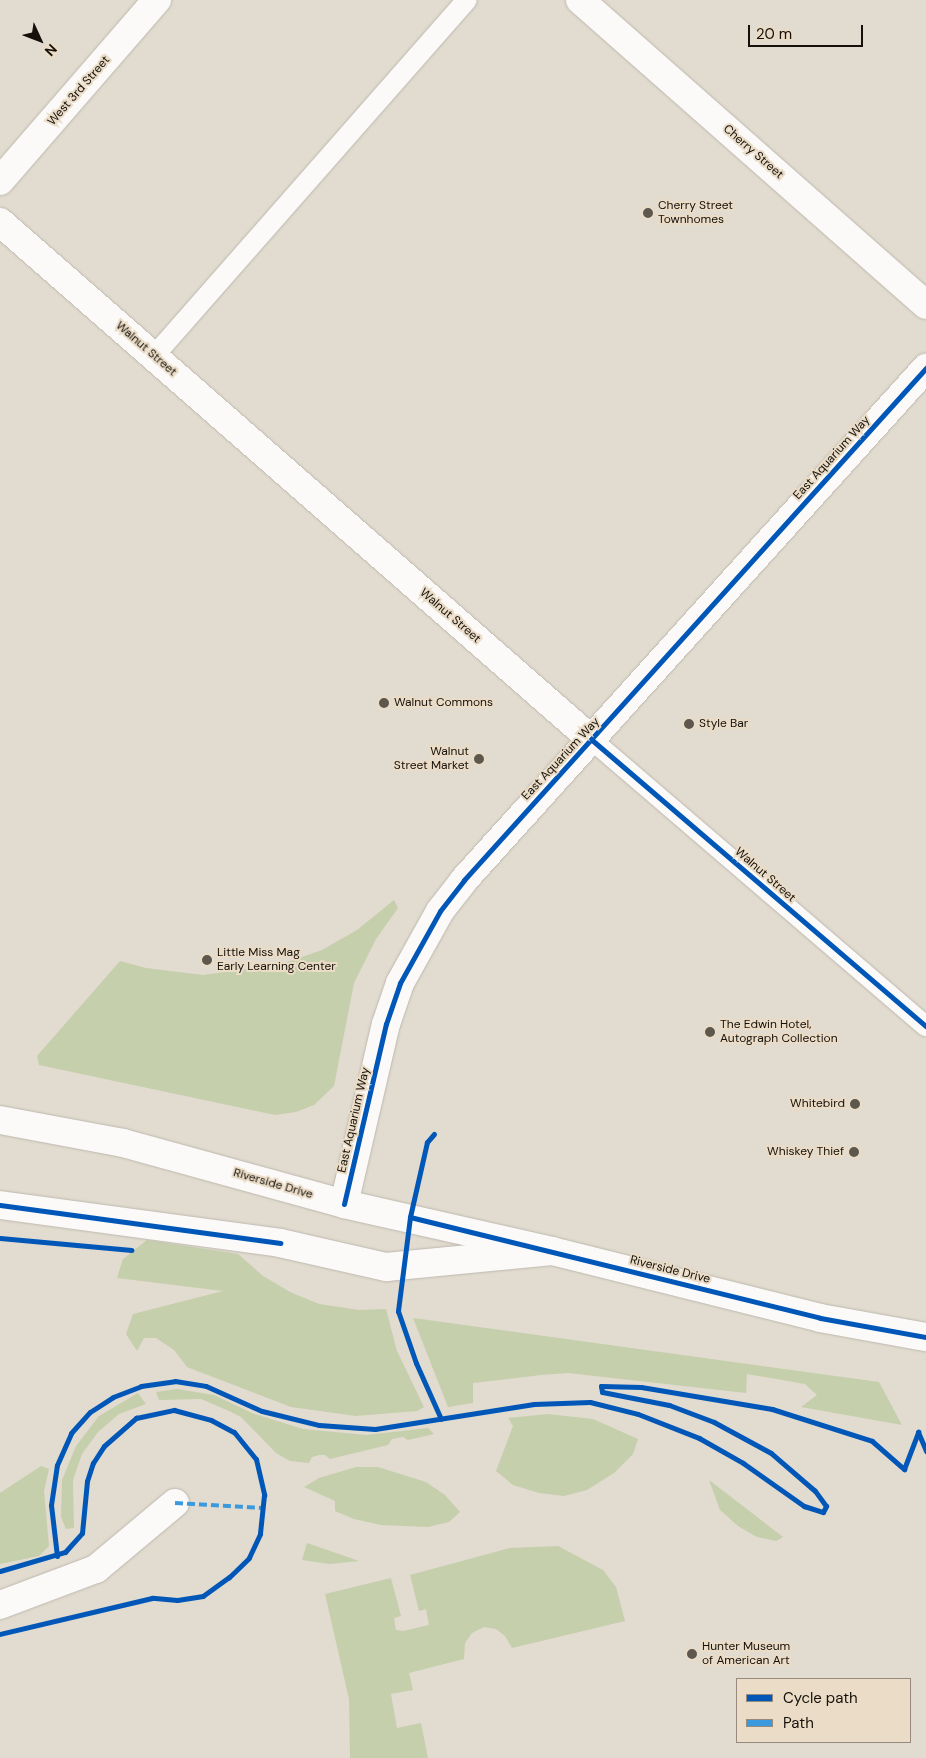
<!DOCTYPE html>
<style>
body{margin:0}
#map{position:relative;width:926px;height:1758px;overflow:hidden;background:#e2dbcf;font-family:"DM Sans",sans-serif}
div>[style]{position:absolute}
.green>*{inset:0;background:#c5cfac}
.roads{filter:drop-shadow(0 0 1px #bdb8af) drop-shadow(0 0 1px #bdb8af)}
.lane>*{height:20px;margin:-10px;padding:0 10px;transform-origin:10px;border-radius:10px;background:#fbfaf8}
.street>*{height:28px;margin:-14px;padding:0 14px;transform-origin:14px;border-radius:14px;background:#fbfaf8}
.secondary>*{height:28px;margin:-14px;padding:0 14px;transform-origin:14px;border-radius:14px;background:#fbfaf8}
.primary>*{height:28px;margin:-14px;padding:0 14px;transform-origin:14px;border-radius:14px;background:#fbfaf8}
.quiet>*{height:4px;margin-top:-2px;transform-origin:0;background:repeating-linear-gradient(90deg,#3b9add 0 8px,transparent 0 12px)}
.cycleway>*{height:5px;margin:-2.5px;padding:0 2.5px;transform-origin:2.5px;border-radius:2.5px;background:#0057b8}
.dots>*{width:14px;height:14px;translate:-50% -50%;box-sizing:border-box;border:2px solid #eadcc7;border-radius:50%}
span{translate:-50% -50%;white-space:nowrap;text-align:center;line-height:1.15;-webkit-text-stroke:4px #eadcc7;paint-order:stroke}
.street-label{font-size:12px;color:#151009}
.poi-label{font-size:12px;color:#151009}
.left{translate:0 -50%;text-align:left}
.right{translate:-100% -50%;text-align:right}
.legend{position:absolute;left:736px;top:1678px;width:175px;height:65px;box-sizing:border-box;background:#eadcc7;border:1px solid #958a7b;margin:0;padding:6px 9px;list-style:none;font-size:15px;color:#151009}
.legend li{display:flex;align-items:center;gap:10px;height:25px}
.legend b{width:25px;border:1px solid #958a7b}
.north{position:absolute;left:15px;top:15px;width:50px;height:50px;-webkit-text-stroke:4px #eadcc7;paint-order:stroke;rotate:133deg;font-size:14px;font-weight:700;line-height:20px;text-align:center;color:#151009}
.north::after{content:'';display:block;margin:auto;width:18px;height:22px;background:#151009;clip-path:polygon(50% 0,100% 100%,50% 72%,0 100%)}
.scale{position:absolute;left:748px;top:25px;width:115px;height:22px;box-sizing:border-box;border:2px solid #151009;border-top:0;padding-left:6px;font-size:15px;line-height:18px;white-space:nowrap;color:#151009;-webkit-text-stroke:4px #eadcc7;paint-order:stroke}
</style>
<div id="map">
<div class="green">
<div style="clip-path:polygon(394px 900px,398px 908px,376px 939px,354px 983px,334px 1086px,314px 1105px,296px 1112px,275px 1115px,39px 1065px,37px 1056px,120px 961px,146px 968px,203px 975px,279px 965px,322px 950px,357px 930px)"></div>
<div style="clip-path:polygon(147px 1240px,238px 1254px,263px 1276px,290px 1292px,319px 1304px,359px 1310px,386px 1309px,397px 1351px,424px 1407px,417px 1411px,356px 1416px,291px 1407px,187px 1367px,174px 1350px,156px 1338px,144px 1338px,137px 1351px,126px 1334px,133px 1314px,223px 1291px,117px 1278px,123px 1259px)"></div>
<div style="clip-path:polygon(413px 1318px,879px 1382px,902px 1425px,801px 1407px,817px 1395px,805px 1384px,747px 1374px,746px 1393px,568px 1373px,541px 1375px,473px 1383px,473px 1403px,448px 1407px)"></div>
<div style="clip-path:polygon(177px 1389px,214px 1395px,252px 1413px,303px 1429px,366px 1435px,428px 1428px,434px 1434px,408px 1440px,403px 1437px,392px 1439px,388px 1445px,330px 1459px,325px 1455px,319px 1455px,312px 1457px,309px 1463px,290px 1461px,276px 1453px,241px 1417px,229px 1411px,201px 1399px,159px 1400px,156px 1392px)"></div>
<div style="clip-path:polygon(138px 1393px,146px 1404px,119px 1414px,98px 1432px,82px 1454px,73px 1480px,74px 1528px,66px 1529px,61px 1517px,62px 1480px,76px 1446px,99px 1416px)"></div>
<div style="clip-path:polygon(548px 1414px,593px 1419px,638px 1439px,633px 1454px,614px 1473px,587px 1490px,564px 1496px,539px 1493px,513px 1485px,496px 1471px,513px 1426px,508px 1418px)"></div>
<div style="clip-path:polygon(41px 1466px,49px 1469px,44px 1491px,49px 1546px,39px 1556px,0 1564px,0 1493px)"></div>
<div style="clip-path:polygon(356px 1467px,378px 1467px,426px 1482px,445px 1495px,460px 1512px,449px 1522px,428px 1527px,381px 1525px,354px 1519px,335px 1511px,335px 1501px,304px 1487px,319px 1478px)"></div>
<div style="clip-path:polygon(709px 1480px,783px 1537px,776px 1541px,757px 1537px,738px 1526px,720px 1510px)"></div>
<div style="clip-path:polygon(307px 1543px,336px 1553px,359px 1561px,330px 1564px,302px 1560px)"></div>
<div style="clip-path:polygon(558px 1546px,603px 1570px,616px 1587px,625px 1621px,512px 1648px,505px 1636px,496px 1629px,484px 1627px,472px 1633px,465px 1643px,464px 1659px,409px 1673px,413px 1690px,391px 1694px,397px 1728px,421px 1723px,428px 1758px,350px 1758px,349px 1699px,325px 1594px,391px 1578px,401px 1616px,394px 1618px,396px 1630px,403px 1631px,429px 1625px,426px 1609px,419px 1611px,410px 1575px,510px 1548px)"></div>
</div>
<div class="roads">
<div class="lane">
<div style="left:154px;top:356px;width:474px;rotate:-48.7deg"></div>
<div style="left:592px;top:740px;width:440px;rotate:40.6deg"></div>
</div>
<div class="street">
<div style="left:580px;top:0;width:461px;rotate:41.4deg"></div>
<div style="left:0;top:222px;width:787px;rotate:41.19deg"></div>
<div style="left:344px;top:1204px;width:185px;rotate:-76.9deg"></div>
<div style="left:386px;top:1024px;width:43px;rotate:-71.1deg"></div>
<div style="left:400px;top:983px;width:82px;rotate:-60.9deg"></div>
<div style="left:440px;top:911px;width:39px;rotate:-52deg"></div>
<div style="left:464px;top:880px;width:690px;rotate:-47.94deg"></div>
<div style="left:0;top:1605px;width:103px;rotate:-20.6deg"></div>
<div style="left:96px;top:1569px;width:103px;rotate:-39.9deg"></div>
</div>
<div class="secondary">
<div style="left:0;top:181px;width:240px;rotate:-49.1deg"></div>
<div style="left:0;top:1120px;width:125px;rotate:10.6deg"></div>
<div style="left:123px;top:1143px;width:229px;rotate:15.4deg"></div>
<div style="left:344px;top:1204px;width:213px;rotate:12.7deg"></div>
<div style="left:552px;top:1251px;width:276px;rotate:14deg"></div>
<div style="left:820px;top:1318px;width:108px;rotate:10.2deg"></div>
</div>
<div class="primary">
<div style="left:0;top:1205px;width:283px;rotate:7.7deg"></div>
<div style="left:280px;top:1243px;width:109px;rotate:12.8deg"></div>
<div style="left:386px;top:1267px;width:167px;rotate:-5.5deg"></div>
</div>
</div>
<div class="quiet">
<div style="left:175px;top:1503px;width:88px;rotate:3.3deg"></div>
</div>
<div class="cycleway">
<div style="left:592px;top:740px;width:440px;rotate:40.6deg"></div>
<div style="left:434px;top:1134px;width:11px;rotate:131deg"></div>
<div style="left:427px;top:1142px;width:77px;rotate:102.8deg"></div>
<div style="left:410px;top:1217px;width:95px;rotate:97.3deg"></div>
<div style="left:398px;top:1311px;width:55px;rotate:70.9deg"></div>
<div style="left:416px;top:1363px;width:61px;rotate:65.9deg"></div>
<div style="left:344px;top:1204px;width:185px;rotate:-76.9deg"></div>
<div style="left:386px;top:1024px;width:43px;rotate:-71.1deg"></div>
<div style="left:400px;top:983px;width:82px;rotate:-60.9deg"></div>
<div style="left:440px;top:911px;width:39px;rotate:-52deg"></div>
<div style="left:464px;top:880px;width:690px;rotate:-47.94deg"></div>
<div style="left:0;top:1205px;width:283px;rotate:7.7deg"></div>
<div style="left:410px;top:1217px;width:422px;rotate:13.8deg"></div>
<div style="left:820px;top:1318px;width:108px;rotate:10.2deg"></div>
<div style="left:0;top:1238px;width:132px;rotate:5.2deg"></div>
<div style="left:57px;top:1556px;width:51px;rotate:-96.7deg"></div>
<div style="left:51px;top:1505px;width:40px;rotate:-81.5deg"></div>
<div style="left:57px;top:1465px;width:35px;rotate:-66deg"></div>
<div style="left:71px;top:1433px;width:28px;rotate:-48deg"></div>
<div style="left:90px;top:1412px;width:27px;rotate:-33deg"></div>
<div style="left:113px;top:1397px;width:30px;rotate:-21deg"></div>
<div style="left:141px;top:1386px;width:34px;rotate:-8deg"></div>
<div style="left:175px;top:1381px;width:31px;rotate:9deg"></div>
<div style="left:206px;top:1386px;width:61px;rotate:24.1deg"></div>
<div style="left:262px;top:1411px;width:59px;rotate:13.8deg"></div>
<div style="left:319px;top:1425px;width:56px;rotate:4.1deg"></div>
<div style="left:375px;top:1429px;width:161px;rotate:-8.9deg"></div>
<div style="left:534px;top:1404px;width:56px;rotate:-2deg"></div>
<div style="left:590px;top:1402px;width:49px;rotate:14deg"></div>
<div style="left:638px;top:1414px;width:66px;rotate:21.5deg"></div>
<div style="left:699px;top:1438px;width:51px;rotate:29.6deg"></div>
<div style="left:743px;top:1463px;width:75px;rotate:35.2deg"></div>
<div style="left:804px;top:1506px;width:20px;rotate:18deg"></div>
<div style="left:823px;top:1512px;width:7px;rotate:-63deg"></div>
<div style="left:826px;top:1506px;width:19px;rotate:-126deg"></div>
<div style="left:815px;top:1491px;width:58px;rotate:-139.2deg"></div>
<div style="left:771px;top:1453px;width:65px;rotate:-151.5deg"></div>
<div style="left:714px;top:1422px;width:48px;rotate:-159.3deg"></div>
<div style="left:669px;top:1405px;width:68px;rotate:-169deg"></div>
<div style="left:602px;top:1392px;width:6px;rotate:-99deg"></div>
<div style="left:601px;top:1386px;width:40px;rotate:1.4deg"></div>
<div style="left:641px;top:1387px;width:133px;rotate:9.5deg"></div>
<div style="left:772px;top:1409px;width:105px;rotate:17.7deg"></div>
<div style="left:872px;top:1441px;width:43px;rotate:41.2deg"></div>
<div style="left:904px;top:1469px;width:40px;rotate:-69deg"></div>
<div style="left:918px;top:1432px;width:21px;rotate:67deg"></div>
<div style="left:0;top:1571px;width:68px;rotate:-16.3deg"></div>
<div style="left:65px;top:1552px;width:25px;rotate:-48deg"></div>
<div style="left:82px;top:1533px;width:52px;rotate:-84.5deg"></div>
<div style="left:87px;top:1481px;width:19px;rotate:-72deg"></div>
<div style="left:93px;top:1463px;width:20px;rotate:-57deg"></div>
<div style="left:104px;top:1446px;width:43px;rotate:-41.2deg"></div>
<div style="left:136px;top:1418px;width:39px;rotate:-12deg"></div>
<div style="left:174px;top:1410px;width:38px;rotate:15deg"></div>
<div style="left:211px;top:1420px;width:26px;rotate:28deg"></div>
<div style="left:234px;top:1432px;width:35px;rotate:51deg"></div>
<div style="left:256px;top:1459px;width:37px;rotate:77deg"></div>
<div style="left:264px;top:1495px;width:39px;rotate:96deg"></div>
<div style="left:260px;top:1534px;width:26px;rotate:115deg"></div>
<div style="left:249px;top:1558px;width:28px;rotate:136deg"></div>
<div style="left:229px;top:1577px;width:32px;rotate:144deg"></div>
<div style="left:203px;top:1596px;width:26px;rotate:171deg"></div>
<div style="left:177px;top:1600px;width:25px;rotate:-175deg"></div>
<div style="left:152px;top:1598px;width:156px;rotate:166.7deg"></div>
</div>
<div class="dots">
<div style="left:648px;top:213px;background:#5d574e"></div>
<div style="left:384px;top:703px;background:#5d574e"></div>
<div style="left:689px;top:724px;background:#5d574e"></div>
<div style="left:479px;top:759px;background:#5d574e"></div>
<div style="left:207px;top:960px;background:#5d574e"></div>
<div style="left:710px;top:1032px;background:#5d574e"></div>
<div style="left:855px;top:1104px;background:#5d574e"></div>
<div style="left:854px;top:1152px;background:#5d574e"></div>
<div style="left:692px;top:1654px;background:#5d574e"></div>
</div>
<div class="street-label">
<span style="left:79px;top:91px;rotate:-49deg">West 3rd Street</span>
<span style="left:753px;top:152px;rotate:41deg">Cherry Street</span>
<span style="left:146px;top:349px;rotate:41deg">Walnut Street</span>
<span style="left:832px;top:458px;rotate:-48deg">East Aquarium Way</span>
<span style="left:450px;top:616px;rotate:41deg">Walnut Street</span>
<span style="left:561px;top:759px;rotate:-47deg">East Aquarium Way</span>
<span style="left:765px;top:875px;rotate:41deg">Walnut Street</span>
<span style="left:354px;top:1120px;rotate:-77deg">East Aquarium Way</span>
<span style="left:273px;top:1184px;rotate:16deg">Riverside Drive</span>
<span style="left:670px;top:1270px;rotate:14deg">Riverside Drive</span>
</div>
<div class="poi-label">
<span class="left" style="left:658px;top:213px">Cherry Street<br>Townhomes</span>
<span class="left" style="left:394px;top:703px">Walnut Commons</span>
<span class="left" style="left:699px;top:724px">Style Bar</span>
<span class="right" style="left:469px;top:759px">Walnut<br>Street Market</span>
<span class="left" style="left:217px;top:960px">Little Miss Mag<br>Early Learning Center</span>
<span class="left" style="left:720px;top:1032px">The Edwin Hotel,<br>Autograph Collection</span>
<span class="right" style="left:845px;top:1104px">Whitebird</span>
<span class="right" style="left:844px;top:1152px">Whiskey Thief</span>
<span class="left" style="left:702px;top:1654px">Hunter Museum<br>of American Art</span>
</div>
<ul class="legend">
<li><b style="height:6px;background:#0057b8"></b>Cycle path</li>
<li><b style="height:6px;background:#3b9add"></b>Path</li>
</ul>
<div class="north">N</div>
<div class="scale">20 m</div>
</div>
